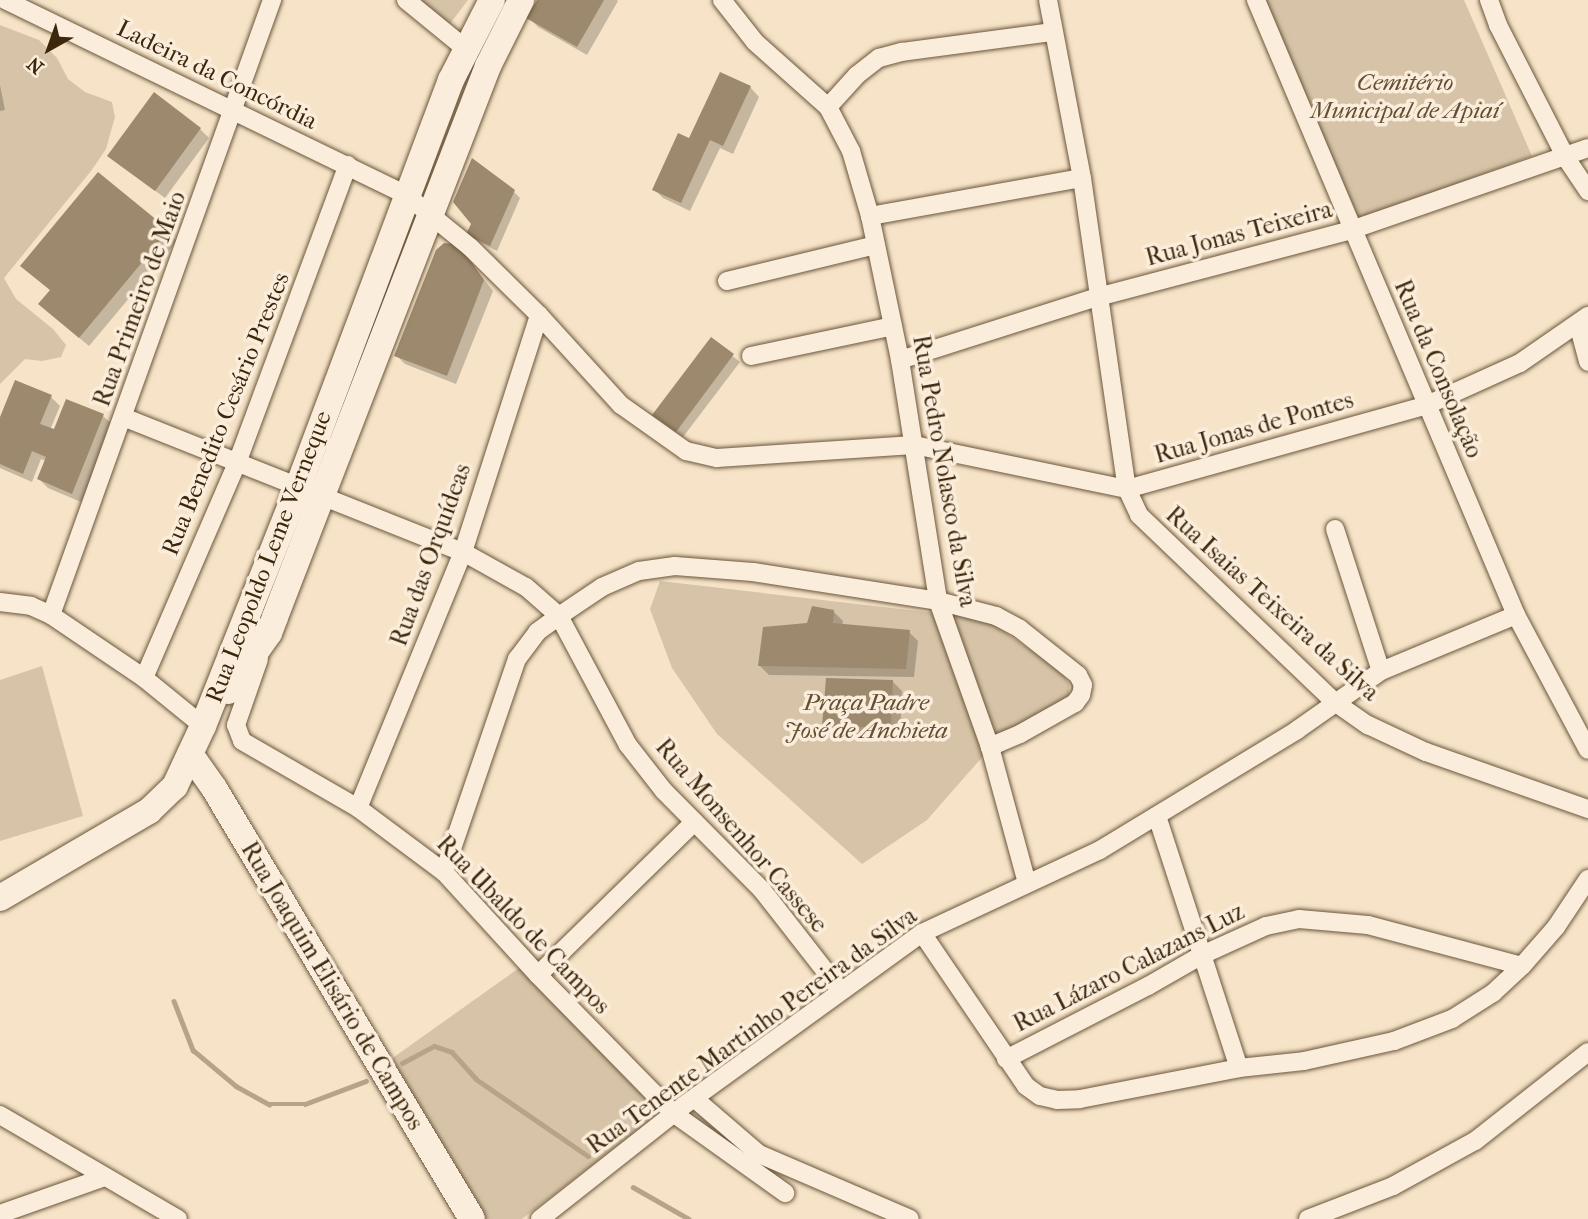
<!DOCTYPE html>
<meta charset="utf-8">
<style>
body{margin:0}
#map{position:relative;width:1588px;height:1219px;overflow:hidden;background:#f7e4c8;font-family:"IM FELL French Canon",serif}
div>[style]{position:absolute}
.green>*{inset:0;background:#d7c4a8}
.shadow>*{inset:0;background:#0003}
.stream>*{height:4.5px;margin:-2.25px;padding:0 2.25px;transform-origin:2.25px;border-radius:2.25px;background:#b7a488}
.building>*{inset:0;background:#9d896e}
.roads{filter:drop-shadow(0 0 2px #6b563b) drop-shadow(0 0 2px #6b563b)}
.street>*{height:18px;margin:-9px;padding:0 9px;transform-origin:9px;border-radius:9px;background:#faeddb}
.secondary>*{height:26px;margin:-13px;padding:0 13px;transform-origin:13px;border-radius:13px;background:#faeddb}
span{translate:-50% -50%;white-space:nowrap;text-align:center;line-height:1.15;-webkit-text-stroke:7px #faeddb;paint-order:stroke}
.street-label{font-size:24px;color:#3c270c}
.park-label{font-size:24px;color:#634e33;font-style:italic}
.north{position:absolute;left:14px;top:14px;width:70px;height:70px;-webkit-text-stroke:5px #faeddb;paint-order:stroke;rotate:220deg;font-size:19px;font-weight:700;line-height:28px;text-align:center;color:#3c270c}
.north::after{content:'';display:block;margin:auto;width:24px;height:32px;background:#3c270c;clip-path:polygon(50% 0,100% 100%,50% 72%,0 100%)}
</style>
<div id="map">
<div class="green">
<div style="clip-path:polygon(412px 0,468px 0,446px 29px)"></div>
<div style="clip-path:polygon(1263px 0,1464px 0,1532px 156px,1355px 221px)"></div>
<div style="clip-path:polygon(0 25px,39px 40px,57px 58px,68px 79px,85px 92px,112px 102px,115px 117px,106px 149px,91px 171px,4px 278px,16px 299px,53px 329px,66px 345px,61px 357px,42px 361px,25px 359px,0 384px)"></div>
<div style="clip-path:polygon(660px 581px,986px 619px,1062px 672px,1069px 684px,1069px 695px,984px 755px,927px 820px,862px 864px,717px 734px,672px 668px,650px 609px)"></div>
<div style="clip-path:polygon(42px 666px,83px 816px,0 841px,0 680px)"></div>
<div style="clip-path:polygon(519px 968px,660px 1113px,522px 1219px,483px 1219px,387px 1062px)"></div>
</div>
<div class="shadow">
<div style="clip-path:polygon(539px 0,617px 0,618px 1px,587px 55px,538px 27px,529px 18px)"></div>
<div style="clip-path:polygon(0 85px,5px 110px,0 111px)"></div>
<div style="clip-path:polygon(750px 87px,759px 97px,733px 154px,720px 148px,690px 211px,663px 198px,654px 189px)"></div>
<div style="clip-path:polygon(200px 129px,209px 138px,165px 198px,119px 164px)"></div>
<div style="clip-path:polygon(98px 174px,177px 241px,89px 346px,50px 313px,51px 291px,31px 274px)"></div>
<div style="clip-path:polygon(514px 192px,520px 198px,497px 251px,475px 240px,468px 234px)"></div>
<div style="clip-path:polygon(462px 251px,493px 291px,456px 384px,405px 364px,396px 355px)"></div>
<div style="clip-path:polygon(711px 339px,740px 362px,683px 437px,661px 421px)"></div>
<div style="clip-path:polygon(51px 397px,60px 406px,50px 430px,55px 432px,67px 401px,103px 416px,113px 425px,81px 502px,48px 488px,39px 479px,46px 461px,41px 459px,32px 482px,0 468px,0 422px)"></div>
<div style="clip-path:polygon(834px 612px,843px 621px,842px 625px,909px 632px,918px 641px,914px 677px,769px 675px,760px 666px,808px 625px)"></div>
<div style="clip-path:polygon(893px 682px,902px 691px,900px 736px,832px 735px,823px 726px)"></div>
</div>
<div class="stream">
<div style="left:174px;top:1001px;width:53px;rotate:68.8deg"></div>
<div style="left:193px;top:1050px;width:56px;rotate:39.9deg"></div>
<div style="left:236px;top:1086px;width:38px;rotate:29deg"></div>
<div style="left:269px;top:1104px;width:36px"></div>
<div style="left:305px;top:1104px;width:65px;rotate:-20.7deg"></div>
<div style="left:402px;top:1063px;width:36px;rotate:-28deg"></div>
<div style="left:434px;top:1046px;width:19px;rotate:18deg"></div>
<div style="left:452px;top:1052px;width:36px;rotate:48deg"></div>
<div style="left:476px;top:1079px;width:136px;rotate:34.5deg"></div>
<div style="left:633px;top:1187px;width:64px;rotate:29.7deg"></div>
</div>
<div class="building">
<div style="clip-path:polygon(537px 0,604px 0,577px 47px,526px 18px)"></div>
<div style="clip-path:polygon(720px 72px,751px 86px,723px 146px,710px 140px,681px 203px,652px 190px,678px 133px,689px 138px)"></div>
<div style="clip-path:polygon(154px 92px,201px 128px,155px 191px,107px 156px)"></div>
<div style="clip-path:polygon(472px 158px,515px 190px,490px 246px,466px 234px,471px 224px,453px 202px)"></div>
<div style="clip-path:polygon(98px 172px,169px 230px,79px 338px,38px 304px,50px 290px,20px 266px)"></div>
<div style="clip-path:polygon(444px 243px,455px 244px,463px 250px,484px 280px,447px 376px,394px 356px,436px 250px)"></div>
<div style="clip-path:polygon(711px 337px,734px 354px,676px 432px,652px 415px)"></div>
<div style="clip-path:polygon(15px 380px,52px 395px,40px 424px,54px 429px,66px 399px,104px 414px,72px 494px,37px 479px,46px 457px,32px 451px,23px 474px,0 464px,0 417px)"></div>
<div style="clip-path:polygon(812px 606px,834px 610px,833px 623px,910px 630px,906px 669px,758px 666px,763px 627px,807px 623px)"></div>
<div style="clip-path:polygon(826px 678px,893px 680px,891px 728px,822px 726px)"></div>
</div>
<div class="roads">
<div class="street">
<div style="left:5px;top:0;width:446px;rotate:25.9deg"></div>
<div style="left:406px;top:195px;width:82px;rotate:39.1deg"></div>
<div style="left:470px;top:247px;width:97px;rotate:44.6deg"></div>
<div style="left:539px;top:315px;width:122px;rotate:47.7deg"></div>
<div style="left:621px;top:405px;width:80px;rotate:35.3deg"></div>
<div style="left:686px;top:451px;width:32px;rotate:13deg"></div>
<div style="left:717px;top:458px;width:197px;rotate:-3.8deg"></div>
<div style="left:914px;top:445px;width:217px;rotate:11.7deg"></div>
<div style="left:1127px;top:489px;width:312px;rotate:-15.6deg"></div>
<div style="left:1427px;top:405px;width:102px;rotate:-24.3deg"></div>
<div style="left:1520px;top:363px;width:83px;rotate:-34.7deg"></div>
<div style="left:406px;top:0;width:79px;rotate:39.3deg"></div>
<div style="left:722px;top:0;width:53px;rotate:51.8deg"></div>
<div style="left:755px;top:42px;width:98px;rotate:41.7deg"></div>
<div style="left:828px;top:107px;width:50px;rotate:62.4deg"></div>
<div style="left:851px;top:151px;width:68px;rotate:73.7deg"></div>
<div style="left:870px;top:216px;width:147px;rotate:78.2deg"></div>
<div style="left:900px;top:360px;width:244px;rotate:81deg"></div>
<div style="left:938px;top:601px;width:155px;rotate:70.4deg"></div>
<div style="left:990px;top:747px;width:141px;rotate:74.8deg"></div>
<div style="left:1048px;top:0;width:181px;rotate:79.2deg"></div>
<div style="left:1082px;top:178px;width:314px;rotate:81.8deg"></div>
<div style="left:1127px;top:489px;width:29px;rotate:65deg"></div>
<div style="left:1139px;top:515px;width:272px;rotate:43.7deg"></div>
<div style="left:1336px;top:703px;width:39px;rotate:35deg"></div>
<div style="left:1368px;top:725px;width:64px;rotate:25deg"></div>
<div style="left:1426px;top:752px;width:172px;rotate:19.4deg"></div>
<div style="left:1256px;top:0;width:668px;rotate:67.08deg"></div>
<div style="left:1516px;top:615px;width:153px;rotate:61.9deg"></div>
<div style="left:1489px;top:0;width:27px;rotate:70deg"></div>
<div style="left:1498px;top:25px;width:149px;rotate:62.9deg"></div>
<div style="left:1566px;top:158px;width:40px;rotate:56deg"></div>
<div style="left:828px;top:107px;width:43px;rotate:-47.8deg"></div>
<div style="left:857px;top:75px;width:28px;rotate:-38deg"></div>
<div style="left:879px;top:58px;width:24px;rotate:-15deg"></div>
<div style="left:902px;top:52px;width:151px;rotate:-7.6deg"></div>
<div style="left:870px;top:216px;width:215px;rotate:-10.2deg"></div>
<div style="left:727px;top:281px;width:153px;rotate:-13.6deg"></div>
<div style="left:1578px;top:324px;width:39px;rotate:75deg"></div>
<div style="left:751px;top:356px;width:145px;rotate:-11.9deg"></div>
<div style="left:900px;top:360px;width:208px;rotate:-17.7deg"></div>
<div style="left:1098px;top:297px;width:262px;rotate:-14.8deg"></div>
<div style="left:1351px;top:230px;width:251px;rotate:-19.1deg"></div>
<div style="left:123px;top:417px;width:366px;rotate:21.7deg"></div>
<div style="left:463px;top:552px;width:72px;rotate:29.1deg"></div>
<div style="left:526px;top:587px;width:44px;rotate:41.3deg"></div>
<div style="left:559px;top:616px;width:146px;rotate:61.9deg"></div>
<div style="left:628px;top:745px;width:58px;rotate:52deg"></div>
<div style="left:664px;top:791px;width:139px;rotate:45.3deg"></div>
<div style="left:762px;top:890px;width:128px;rotate:52deg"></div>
<div style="left:1335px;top:529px;width:149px;rotate:72.1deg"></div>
<div style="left:0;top:602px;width:31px;rotate:7deg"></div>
<div style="left:31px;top:606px;width:22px;rotate:24deg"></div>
<div style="left:51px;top:615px;width:112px;rotate:34.1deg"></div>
<div style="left:144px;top:678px;width:76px;rotate:39.1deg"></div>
<div style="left:51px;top:615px;width:654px;rotate:-70.23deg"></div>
<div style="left:259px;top:659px;width:70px;rotate:109.2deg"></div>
<div style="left:236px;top:725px;width:17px;rotate:69deg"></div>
<div style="left:242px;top:741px;width:134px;rotate:30deg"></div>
<div style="left:358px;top:808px;width:107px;rotate:36.7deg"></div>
<div style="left:444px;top:872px;width:139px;rotate:47.6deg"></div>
<div style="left:538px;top:975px;width:193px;rotate:45.6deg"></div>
<div style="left:673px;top:1113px;width:138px;rotate:35.5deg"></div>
<div style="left:144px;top:678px;width:234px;rotate:-66.6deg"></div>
<div style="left:237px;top:463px;width:318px;rotate:-69.6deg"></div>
<div style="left:358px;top:808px;width:277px;rotate:-67.7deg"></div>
<div style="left:463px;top:552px;width:249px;rotate:-72.2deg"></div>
<div style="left:1157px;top:816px;width:265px;rotate:72deg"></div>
<div style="left:444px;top:872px;width:225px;rotate:-71.1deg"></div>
<div style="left:517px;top:659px;width:34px;rotate:-53deg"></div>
<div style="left:537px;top:632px;width:27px;rotate:-36deg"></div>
<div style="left:559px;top:616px;width:52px;rotate:-34deg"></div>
<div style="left:602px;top:587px;width:40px;rotate:-23.4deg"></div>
<div style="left:639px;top:571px;width:36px;rotate:-8deg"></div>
<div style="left:675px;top:566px;width:78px;rotate:4.4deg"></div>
<div style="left:753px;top:572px;width:187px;rotate:8.9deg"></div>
<div style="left:938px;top:601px;width:60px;rotate:14.5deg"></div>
<div style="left:996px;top:616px;width:27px;rotate:28deg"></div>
<div style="left:1020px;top:629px;width:74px;rotate:38.4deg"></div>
<div style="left:1078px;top:675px;width:11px;rotate:63deg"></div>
<div style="left:1083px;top:685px;width:10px;rotate:101deg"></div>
<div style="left:1081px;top:695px;width:10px;rotate:127deg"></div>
<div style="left:1075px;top:703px;width:63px;rotate:150.6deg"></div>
<div style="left:1020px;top:734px;width:33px;rotate:157deg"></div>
<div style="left:922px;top:933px;width:185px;rotate:55.8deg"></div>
<div style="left:1026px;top:1086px;width:17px;rotate:36deg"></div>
<div style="left:1040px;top:1096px;width:17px;rotate:13deg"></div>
<div style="left:1057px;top:1100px;width:23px;rotate:-2deg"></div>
<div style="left:1080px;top:1099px;width:162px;rotate:-11deg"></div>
<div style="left:1239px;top:1068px;width:65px;rotate:-6.1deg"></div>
<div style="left:1304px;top:1061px;width:92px;rotate:-12.5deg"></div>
<div style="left:1394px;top:1041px;width:62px;rotate:-20.8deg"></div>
<div style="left:1452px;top:1019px;width:49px;rotate:-32.4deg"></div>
<div style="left:1493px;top:993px;width:40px;rotate:-43deg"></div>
<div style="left:1522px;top:966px;width:52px;rotate:-48.9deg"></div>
<div style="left:1556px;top:927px;width:58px;rotate:-56.3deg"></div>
<div style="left:538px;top:975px;width:219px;rotate:-44.4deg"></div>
<div style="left:1006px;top:1059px;width:160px;rotate:-27.2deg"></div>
<div style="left:1148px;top:986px;width:62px;rotate:-29.9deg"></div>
<div style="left:1202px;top:955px;width:70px;rotate:-24.4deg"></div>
<div style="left:1266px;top:926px;width:34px;rotate:-12deg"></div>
<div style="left:1299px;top:919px;width:69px;rotate:5deg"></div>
<div style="left:1368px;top:925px;width:159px;rotate:14.9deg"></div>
<div style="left:695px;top:1099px;width:84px;rotate:40.7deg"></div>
<div style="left:759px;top:1154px;width:164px;rotate:23.3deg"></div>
<div style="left:0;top:1115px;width:206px;rotate:30.3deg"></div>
<div style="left:0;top:1214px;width:111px;rotate:-19.4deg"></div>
<div style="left:540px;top:1219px;width:182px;rotate:-38.3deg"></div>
<div style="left:683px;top:1106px;width:295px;rotate:-35.9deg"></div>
<div style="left:922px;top:933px;width:196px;rotate:-25deg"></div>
<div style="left:1100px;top:850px;width:231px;rotate:-31.3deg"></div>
<div style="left:1297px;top:730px;width:103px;rotate:-35.1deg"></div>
<div style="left:1381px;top:671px;width:146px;rotate:-22.5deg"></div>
<div style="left:1308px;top:1219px;width:91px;rotate:-21.2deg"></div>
<div style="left:1393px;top:1186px;width:94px;rotate:-28.8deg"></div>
<div style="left:1475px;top:1141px;width:144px;rotate:-38.2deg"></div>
</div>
<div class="secondary">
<div style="left:228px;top:691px;width:71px;rotate:-54.7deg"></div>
<div style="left:269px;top:633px;width:17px;rotate:-69deg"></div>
<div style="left:275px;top:617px;width:591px;rotate:-68.86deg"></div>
<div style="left:488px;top:66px;width:74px;rotate:-63.4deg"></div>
<div style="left:190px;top:754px;width:42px;rotate:54.8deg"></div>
<div style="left:214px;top:788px;width:502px;rotate:59.09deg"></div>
<div style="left:0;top:898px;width:173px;rotate:-30.3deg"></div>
<div style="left:149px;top:811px;width:36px;rotate:-44deg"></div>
<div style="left:175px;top:786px;width:66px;rotate:-65deg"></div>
<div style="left:203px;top:726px;width:257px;rotate:-68.3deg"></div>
<div style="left:298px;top:487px;width:435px;rotate:-69.4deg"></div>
<div style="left:451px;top:80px;width:90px;rotate:-62.9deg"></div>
</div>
</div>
<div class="street-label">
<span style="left:217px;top:75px;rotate:26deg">Ladeira da Concórdia</span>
<span style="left:1239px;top:234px;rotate:-15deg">Rua Jonas Teixeira</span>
<span style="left:140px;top:299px;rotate:-70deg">Rua Primeiro de Maio</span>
<span style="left:1438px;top:369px;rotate:67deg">Rua da Consolação</span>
<span style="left:226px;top:414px;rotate:-68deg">Rua Benedito Cesário Prestes</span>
<span style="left:1254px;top:428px;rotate:-16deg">Rua Jonas de Pontes</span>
<span style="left:944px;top:471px;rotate:80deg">Rua Pedro Nolasco da Silva</span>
<span style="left:431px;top:555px;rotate:-70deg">Rua das Orquídeas</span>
<span style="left:269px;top:557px;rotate:-69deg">Rua Leopoldo Leme Verneque</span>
<span style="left:1272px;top:604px;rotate:42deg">Rua Isaias Teixeira da Silva</span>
<span style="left:741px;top:836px;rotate:49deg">Rua Monsenhor Cassese</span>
<span style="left:523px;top:925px;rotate:46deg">Rua Ubaldo de Campos</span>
<span style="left:1129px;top:968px;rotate:-27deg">Rua Lázaro Calazans Luz</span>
<span style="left:332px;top:986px;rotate:59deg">Rua Joaquim Elisário de Campos</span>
<span style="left:752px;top:1031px;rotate:-36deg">Rua Tenente Martinho Pereira da Silva</span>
</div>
<div class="park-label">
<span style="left:1405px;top:97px">Cemitério<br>Municipal de Apiaí</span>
<span style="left:866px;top:717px">Praça Padre<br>José de Anchieta</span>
</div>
<div class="north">N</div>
</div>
